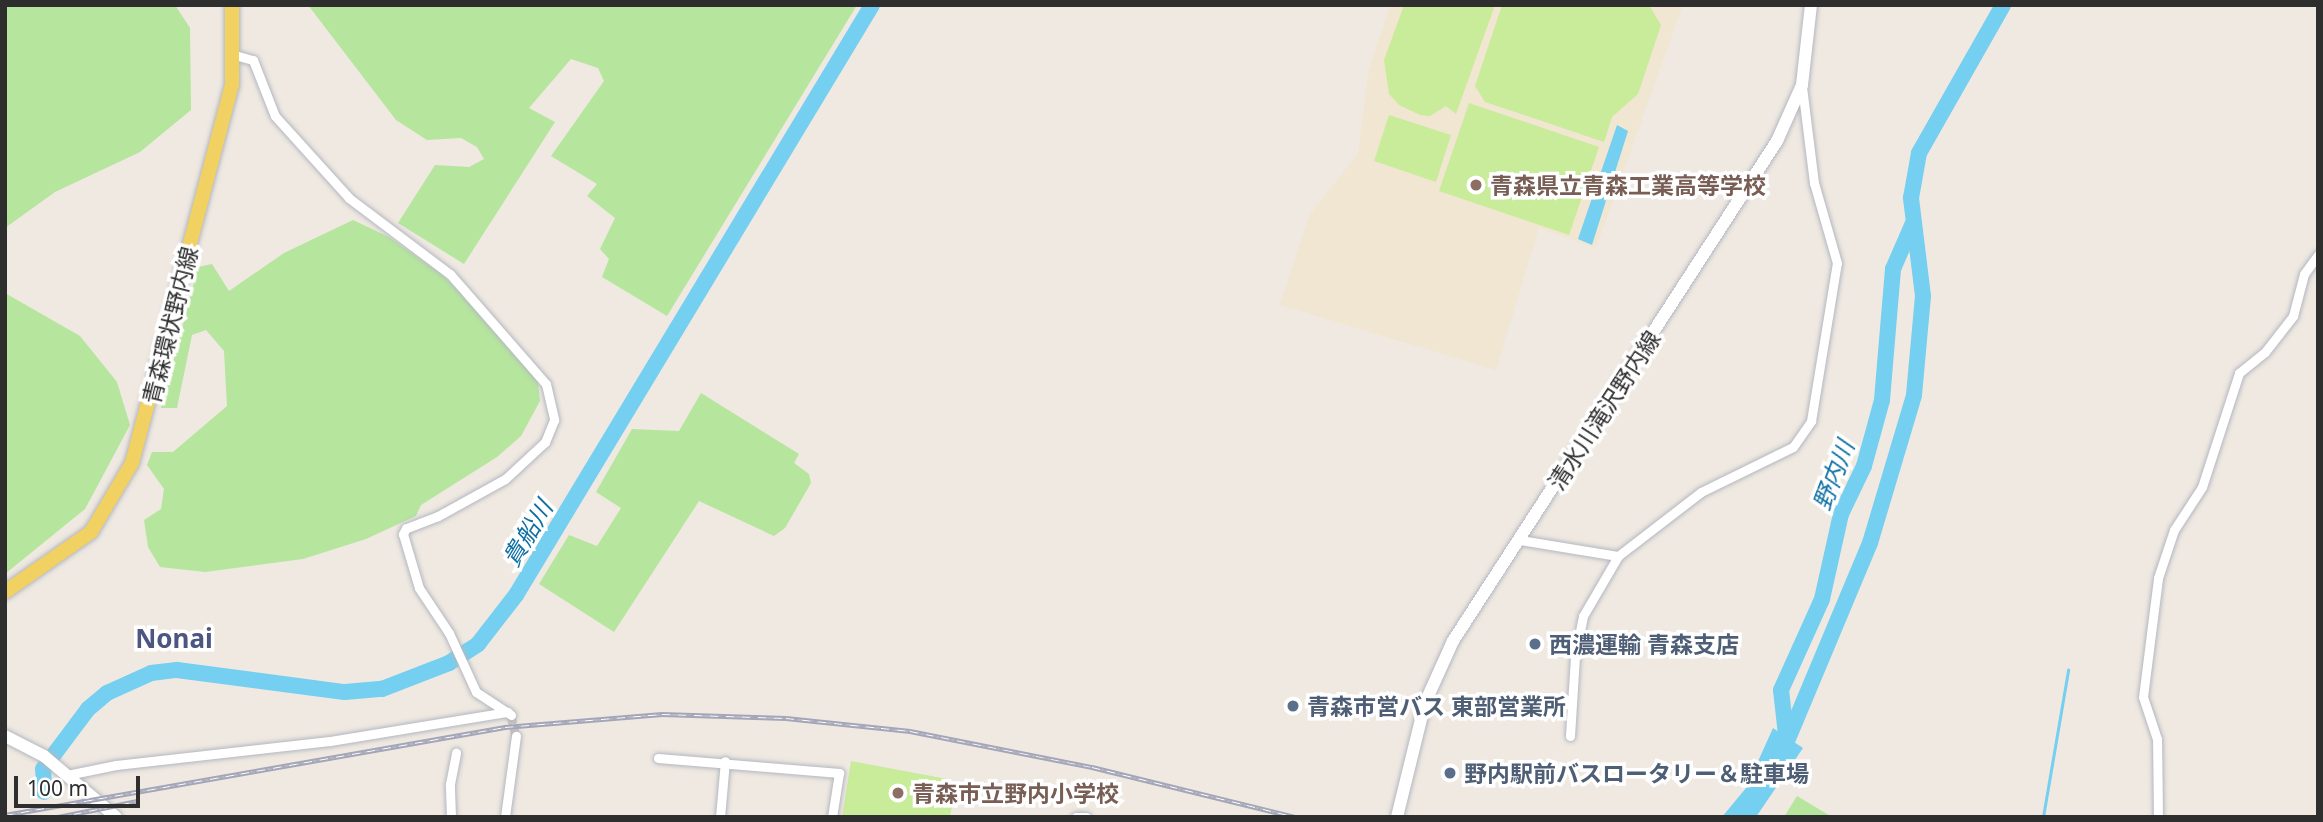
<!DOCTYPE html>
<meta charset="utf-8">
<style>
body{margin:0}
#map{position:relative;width:2323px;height:822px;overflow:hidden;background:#efe9e1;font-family:"Noto Sans","Noto Sans JP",sans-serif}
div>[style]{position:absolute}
.education>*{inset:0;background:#f0e6d1}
.green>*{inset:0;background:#b6e59e}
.pitch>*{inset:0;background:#c9ec9a}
.water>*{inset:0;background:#75cff0}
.stream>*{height:2.5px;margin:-1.25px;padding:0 1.25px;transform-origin:1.25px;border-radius:1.25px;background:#75cff0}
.river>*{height:16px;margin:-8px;padding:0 8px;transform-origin:8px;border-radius:8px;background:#75cff0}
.street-tunnel>*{height:9px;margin-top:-4.5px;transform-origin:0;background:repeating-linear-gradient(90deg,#c8c4bd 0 9px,transparent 0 13.5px)}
.roads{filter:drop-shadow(0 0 2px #b4b7c1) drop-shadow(0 0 2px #b4b7c1)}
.street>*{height:9px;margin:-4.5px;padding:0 4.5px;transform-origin:4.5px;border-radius:4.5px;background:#fff}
.secondary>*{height:12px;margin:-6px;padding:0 6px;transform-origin:6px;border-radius:6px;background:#fff}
.primary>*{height:14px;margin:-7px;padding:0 7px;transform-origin:7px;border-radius:7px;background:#f2d163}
.rail>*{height:5px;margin-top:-2.5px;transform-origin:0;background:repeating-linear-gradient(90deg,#fff 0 8px,#a3a6b8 0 16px);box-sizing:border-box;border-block:2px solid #a3a6b8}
.dots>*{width:19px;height:19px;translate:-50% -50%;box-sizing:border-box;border:4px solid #fff;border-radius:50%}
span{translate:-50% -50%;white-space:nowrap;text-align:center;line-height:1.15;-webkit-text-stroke:7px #fff;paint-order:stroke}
.education-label{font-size:23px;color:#785e54;font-weight:700}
.left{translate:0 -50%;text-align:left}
.street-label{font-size:23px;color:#2e2e2e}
.service-label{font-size:23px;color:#4e5e75;font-weight:700}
.water-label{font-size:24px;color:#0d6fa3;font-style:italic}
.quarter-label{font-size:26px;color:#4d5680;font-weight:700}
.frame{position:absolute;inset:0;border:7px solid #2e2e2e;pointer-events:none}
.scale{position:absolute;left:14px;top:776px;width:126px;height:32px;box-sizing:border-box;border:4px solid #2e2e2e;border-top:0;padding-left:9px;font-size:21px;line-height:24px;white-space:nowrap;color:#2e2e2e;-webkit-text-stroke:5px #fff;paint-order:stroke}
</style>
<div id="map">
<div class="education">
<div style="clip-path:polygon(1390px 5px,1683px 5px,1596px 248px,1539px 228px,1496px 370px,1280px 305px,1309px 216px,1358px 153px,1369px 70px)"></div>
</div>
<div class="green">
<div style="clip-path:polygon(5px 5px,175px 5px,190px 28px,191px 110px,140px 152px,55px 192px,5px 228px)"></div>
<div style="clip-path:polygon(308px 5px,857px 5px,667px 316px,602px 277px,609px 259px,600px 249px,615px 218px,587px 196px,597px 184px,551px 156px,604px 81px,598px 68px,571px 59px,529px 108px,555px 122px,464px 264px,398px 223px,435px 165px,469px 167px,484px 159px,477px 147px,461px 138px,427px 140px,396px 120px)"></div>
<div style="clip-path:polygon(353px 220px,389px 237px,440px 273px,484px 314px,538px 382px,540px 401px,521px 436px,497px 457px,421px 505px,416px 516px,366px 539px,303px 559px,205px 572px,160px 567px,148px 547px,144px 520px,161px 509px,164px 489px,147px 465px,152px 452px,173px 452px,227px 406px,224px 351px,206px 330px,192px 335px,177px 408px,161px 408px,198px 267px,212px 264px,229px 291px,284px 253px)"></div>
<div style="clip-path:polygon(5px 293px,80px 336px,117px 382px,130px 425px,85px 509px,5px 574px)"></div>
<div style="clip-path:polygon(701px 393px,799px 454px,794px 463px,809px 474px,811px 483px,785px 528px,774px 536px,699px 501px,614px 632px,539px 584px,569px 535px,597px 546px,621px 508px,596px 492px,632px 429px,679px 431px)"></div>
<div style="clip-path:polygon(1797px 796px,1832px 817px,1784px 817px)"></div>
</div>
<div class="pitch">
<div style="clip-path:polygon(1404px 5px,1495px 5px,1456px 114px,1446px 106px,1430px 116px,1420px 115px,1399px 105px,1389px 94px,1384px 60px)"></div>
<div style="clip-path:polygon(1502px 5px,1649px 5px,1661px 25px,1638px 94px,1612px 117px,1604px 142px,1485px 102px,1475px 86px)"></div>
<div style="clip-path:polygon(1469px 103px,1599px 147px,1569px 235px,1439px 191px)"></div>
<div style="clip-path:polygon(1389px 115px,1451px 135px,1436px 182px,1374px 161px)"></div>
<div style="clip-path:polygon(851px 761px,947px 779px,955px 789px,950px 817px,842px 817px)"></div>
</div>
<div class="water">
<div style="clip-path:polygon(1617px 125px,1628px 131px,1592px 245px,1578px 239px)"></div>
<div style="clip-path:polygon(1773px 728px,1803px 748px,1756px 817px,1722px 817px,1746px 788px)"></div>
</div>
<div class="stream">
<div style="left:2043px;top:817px;width:149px;rotate:-80.3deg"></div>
</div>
<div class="river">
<div style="left:1786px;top:735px;width:45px;rotate:-96.3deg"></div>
<div style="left:1781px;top:690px;width:100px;rotate:-65.7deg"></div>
<div style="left:1822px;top:599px;width:87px;rotate:-77.4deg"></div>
<div style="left:1841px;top:514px;width:53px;rotate:-64.4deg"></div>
<div style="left:1864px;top:466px;width:68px;rotate:-74.7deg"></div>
<div style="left:1882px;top:400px;width:131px;rotate:-85.2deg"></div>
<div style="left:1893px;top:269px;width:50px;rotate:-66.5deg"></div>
<div style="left:1780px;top:758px;width:233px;rotate:-67.3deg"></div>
<div style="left:1870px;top:543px;width:154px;rotate:-73.4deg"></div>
<div style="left:1914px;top:395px;width:99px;rotate:-84.8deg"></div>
<div style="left:1923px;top:296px;width:99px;rotate:-97deg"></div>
<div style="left:1911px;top:198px;width:46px;rotate:-79.9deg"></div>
<div style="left:1919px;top:153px;width:170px;rotate:-60.4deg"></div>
<div style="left:44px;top:792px;width:23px;rotate:-92deg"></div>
<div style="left:43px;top:769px;width:75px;rotate:-53.1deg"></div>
<div style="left:88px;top:709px;width:25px;rotate:-40deg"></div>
<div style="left:107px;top:693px;width:48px;rotate:-24.4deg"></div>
<div style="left:151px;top:673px;width:26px;rotate:-7deg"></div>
<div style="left:177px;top:670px;width:169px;rotate:7.5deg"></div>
<div style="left:345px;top:692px;width:37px;rotate:-5deg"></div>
<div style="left:382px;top:689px;width:72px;rotate:-21.2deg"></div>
<div style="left:449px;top:663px;width:35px;rotate:-33deg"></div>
<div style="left:478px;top:644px;width:62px;rotate:-52.2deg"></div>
<div style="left:516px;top:595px;width:689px;rotate:-58.89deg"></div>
</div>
<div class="street-tunnel">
<div style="left:511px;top:715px;width:22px;rotate:77deg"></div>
</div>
<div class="roads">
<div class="street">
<div style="left:235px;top:55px;width:19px;rotate:16deg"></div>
<div style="left:253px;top:60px;width:60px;rotate:68.6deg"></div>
<div style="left:275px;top:116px;width:110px;rotate:47.9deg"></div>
<div style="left:349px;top:198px;width:126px;rotate:37deg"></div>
<div style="left:450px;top:274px;width:146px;rotate:48.9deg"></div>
<div style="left:546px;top:384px;width:37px;rotate:77deg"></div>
<div style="left:554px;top:420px;width:24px;rotate:112deg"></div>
<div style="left:545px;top:442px;width:54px;rotate:137.2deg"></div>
<div style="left:505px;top:479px;width:77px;rotate:151.1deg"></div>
<div style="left:438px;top:516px;width:34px;rotate:159deg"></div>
<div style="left:406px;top:528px;width:7px;rotate:117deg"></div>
<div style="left:403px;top:534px;width:56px;rotate:73.5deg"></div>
<div style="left:419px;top:588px;width:54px;rotate:56.3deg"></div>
<div style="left:449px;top:633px;width:65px;rotate:65.4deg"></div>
<div style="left:476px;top:692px;width:42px;rotate:33.3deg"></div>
<div style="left:1520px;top:540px;width:99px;rotate:9.3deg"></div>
<div style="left:1570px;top:736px;width:80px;rotate:-86.4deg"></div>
<div style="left:1575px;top:656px;width:41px;rotate:-78.7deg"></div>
<div style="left:1583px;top:616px;width:69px;rotate:-59.7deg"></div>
<div style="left:1618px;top:556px;width:105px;rotate:-37.6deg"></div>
<div style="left:1701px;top:492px;width:102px;rotate:-26.1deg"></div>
<div style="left:1793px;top:447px;width:32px;rotate:-55deg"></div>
<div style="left:1811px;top:421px;width:160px;rotate:-80.7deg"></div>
<div style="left:1837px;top:263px;width:83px;rotate:-106deg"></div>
<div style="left:1814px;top:183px;width:97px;rotate:-97.1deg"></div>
<div style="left:658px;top:758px;width:182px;rotate:4.7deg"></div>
<div style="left:839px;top:773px;width:45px;rotate:99deg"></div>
<div style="left:67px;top:775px;width:50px;rotate:-11.5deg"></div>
<div style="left:116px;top:765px;width:215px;rotate:-6.4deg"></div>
<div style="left:330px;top:741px;width:180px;rotate:-9.3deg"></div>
<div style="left:451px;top:817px;width:33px;rotate:-92deg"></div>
<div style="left:450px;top:784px;width:32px;rotate:-79deg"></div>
<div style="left:505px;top:817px;width:82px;rotate:-82.3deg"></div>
<div style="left:720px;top:817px;width:56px;rotate:-84.9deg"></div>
<div style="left:1076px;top:817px;width:10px"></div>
<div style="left:2158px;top:817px;width:78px;rotate:-90.7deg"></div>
<div style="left:2157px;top:739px;width:44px;rotate:-108.4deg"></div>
<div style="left:2143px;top:697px;width:120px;rotate:-82.8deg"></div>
<div style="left:2158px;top:578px;width:51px;rotate:-71.6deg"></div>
<div style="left:2174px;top:530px;width:51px;rotate:-56.9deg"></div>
<div style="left:2202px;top:487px;width:120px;rotate:-72deg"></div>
<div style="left:2239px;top:373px;width:33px;rotate:-39deg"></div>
<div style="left:2265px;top:352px;width:46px;rotate:-52.1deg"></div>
<div style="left:2293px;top:316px;width:43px;rotate:-75.3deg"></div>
<div style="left:2304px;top:274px;width:24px;rotate:-54deg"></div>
</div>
<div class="secondary">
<div style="left:5px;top:736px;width:44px;rotate:27.1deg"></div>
<div style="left:44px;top:756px;width:94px;rotate:40.3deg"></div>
<div style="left:1397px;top:817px;width:117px;rotate:-76.2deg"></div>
<div style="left:1425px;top:703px;width:68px;rotate:-65.7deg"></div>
<div style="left:1453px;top:641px;width:596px;rotate:-57.06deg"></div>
<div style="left:1777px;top:141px;width:61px;rotate:-65.9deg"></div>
<div style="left:1802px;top:85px;width:81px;rotate:-83.6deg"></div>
</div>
<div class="primary">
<div style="left:5px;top:592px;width:105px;rotate:-34.9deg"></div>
<div style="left:91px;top:532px;width:80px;rotate:-59.3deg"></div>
<div style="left:132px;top:463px;width:391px;rotate:-75.2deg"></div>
<div style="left:232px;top:85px;width:80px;rotate:-90deg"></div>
</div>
</div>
<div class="rail">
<div style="left:5px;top:815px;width:508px;rotate:-9.98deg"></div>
<div style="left:505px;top:727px;width:158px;rotate:-4.7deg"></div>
<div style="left:662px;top:714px;width:124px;rotate:1.8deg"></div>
<div style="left:786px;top:718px;width:125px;rotate:6deg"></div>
<div style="left:910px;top:731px;width:186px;rotate:11.2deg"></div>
<div style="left:1092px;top:767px;width:210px;rotate:13.8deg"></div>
<div style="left:58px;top:817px;width:81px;rotate:-11.4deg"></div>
</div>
<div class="dots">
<div style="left:1476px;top:185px;background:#8d6e63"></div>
<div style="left:1535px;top:644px;background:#5c6f8a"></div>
<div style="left:1293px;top:706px;background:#5c6f8a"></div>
<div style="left:1450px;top:773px;background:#5c6f8a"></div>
<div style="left:898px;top:793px;background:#8d6e63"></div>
</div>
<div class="education-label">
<span class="left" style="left:1490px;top:185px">青森県立青森工業高等学校</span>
<span class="left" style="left:912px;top:793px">青森市立野内小学校</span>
</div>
<div class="street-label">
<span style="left:170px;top:325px;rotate:-76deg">青森環状野内線</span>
<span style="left:1604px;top:410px;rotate:-57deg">清水川滝沢野内線</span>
</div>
<div class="service-label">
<span class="left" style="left:1549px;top:644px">西濃運輸 青森支店</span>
<span class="left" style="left:1307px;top:706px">青森市営バス 東部営業所</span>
<span class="left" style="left:1464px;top:773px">野内駅前バスロータリー＆駐車場</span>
</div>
<div class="water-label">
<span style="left:1833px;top:475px;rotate:-69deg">野内川</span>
<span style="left:527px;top:533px;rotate:-59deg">貴船川</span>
</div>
<div class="quarter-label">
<span style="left:174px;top:639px">Nonai</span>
</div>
<div class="frame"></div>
<div class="scale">100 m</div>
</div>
